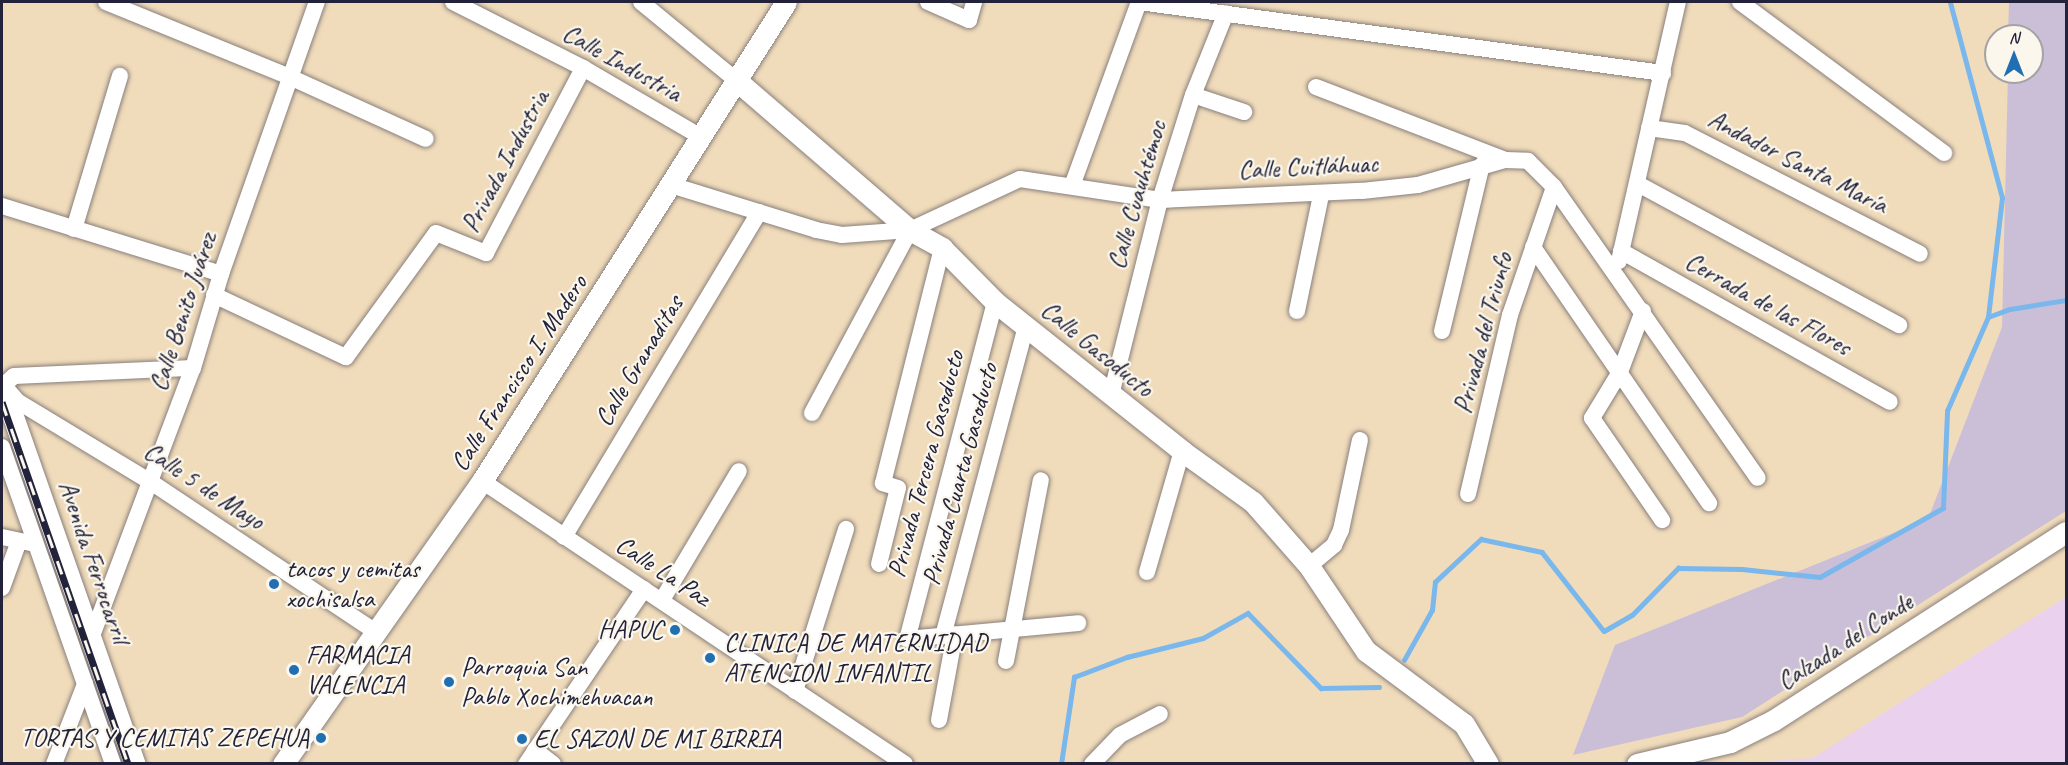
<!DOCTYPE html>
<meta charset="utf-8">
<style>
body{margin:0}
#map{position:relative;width:2068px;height:765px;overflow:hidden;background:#f0dcbb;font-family:Caveat,sans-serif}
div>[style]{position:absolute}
.built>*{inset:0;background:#ead1ed}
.industrial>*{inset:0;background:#cabfd7}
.stream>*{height:4.5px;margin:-2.25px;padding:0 2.25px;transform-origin:2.25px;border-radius:2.25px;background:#79b7ec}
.roads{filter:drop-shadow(0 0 2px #897f7b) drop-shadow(0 0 2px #897f7b)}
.minor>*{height:16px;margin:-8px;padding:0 8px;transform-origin:8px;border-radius:8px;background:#fff}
.tertiary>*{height:21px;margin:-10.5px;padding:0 10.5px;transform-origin:10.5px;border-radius:10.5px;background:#fff}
.rail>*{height:7px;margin-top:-3.5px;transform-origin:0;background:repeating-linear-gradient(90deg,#fbf7ec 0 14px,#22223b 0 28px);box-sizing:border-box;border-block:2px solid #22223b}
.dots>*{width:16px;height:16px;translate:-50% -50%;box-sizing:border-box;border:3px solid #fbf7ec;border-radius:50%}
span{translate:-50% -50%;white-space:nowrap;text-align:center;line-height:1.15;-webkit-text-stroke:4.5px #fbf7ec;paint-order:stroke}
.street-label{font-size:26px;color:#22223b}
.poi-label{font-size:26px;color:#22223b}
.left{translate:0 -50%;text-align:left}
.right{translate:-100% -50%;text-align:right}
.frame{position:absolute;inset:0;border:3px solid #22223b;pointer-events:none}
.north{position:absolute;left:1984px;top:24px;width:60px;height:60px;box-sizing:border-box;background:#fbf7ec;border:2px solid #a4a2a5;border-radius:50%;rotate:0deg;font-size:16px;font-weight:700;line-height:24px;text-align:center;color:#22223b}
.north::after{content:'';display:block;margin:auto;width:21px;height:27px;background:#1f6fb2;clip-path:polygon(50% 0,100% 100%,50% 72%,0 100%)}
</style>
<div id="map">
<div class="built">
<div style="clip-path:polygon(2066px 597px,2066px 763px,1737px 763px,1813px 758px)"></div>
</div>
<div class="industrial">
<div style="clip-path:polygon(2009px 2px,2066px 2px,2066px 511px,1742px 717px,1573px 755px,1615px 645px,1928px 519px,2002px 327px,2008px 72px,2032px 72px,2032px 36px,2008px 36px)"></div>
</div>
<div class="stream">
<div style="left:1988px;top:317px;width:23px;rotate:-20deg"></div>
<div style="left:2010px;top:309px;width:57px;rotate:-9.1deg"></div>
<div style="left:1404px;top:660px;width:57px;rotate:-60.8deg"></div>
<div style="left:1432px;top:610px;width:28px;rotate:-84deg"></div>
<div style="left:1435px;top:582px;width:63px;rotate:-43.1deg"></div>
<div style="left:1481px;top:539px;width:62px;rotate:12deg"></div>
<div style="left:1542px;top:552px;width:100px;rotate:51.9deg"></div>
<div style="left:1604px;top:631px;width:32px;rotate:-30deg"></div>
<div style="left:1632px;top:615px;width:66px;rotate:-45.6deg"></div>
<div style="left:1678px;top:568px;width:64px;rotate:0.9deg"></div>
<div style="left:1742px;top:569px;width:78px;rotate:5.9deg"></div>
<div style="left:1820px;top:577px;width:141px;rotate:-29.3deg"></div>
<div style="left:1943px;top:508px;width:97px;rotate:-87.6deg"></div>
<div style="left:1947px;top:411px;width:103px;rotate:-66.4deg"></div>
<div style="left:1988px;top:317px;width:120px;rotate:-83.3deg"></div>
<div style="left:2002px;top:198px;width:203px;rotate:-104.9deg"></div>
<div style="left:1061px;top:764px;width:88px;rotate:-81.5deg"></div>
<div style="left:1074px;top:677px;width:57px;rotate:-20.7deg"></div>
<div style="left:1127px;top:657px;width:78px;rotate:-14deg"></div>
<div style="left:1203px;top:638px;width:51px;rotate:-29.1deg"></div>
<div style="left:1248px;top:613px;width:105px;rotate:45.8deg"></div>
<div style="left:1321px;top:688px;width:58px;rotate:-1deg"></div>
</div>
<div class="roads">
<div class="minor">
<div style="left:106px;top:2px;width:199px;rotate:22.2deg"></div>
<div style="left:290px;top:77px;width:149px;rotate:24.5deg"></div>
<div style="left:453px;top:2px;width:146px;rotate:26.9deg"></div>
<div style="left:583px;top:68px;width:137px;rotate:30.3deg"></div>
<div style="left:641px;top:2px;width:123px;rotate:39.4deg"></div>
<div style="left:928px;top:2px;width:45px;rotate:23.7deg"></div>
<div style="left:969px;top:20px;width:19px;rotate:-74deg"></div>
<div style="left:1139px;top:2px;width:529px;rotate:7.72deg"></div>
<div style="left:1740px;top:2px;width:254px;rotate:36.5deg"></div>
<div style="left:1316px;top:87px;width:203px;rotate:21.1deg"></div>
<div style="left:1193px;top:95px;width:54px;rotate:18.4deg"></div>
<div style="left:1649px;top:128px;width:36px;rotate:8deg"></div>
<div style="left:1685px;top:133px;width:264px;rotate:27.2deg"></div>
<div style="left:1638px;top:184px;width:297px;rotate:28.4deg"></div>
<div style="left:671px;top:185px;width:152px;rotate:17.2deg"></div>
<div style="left:816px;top:230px;width:26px;rotate:11deg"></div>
<div style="left:842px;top:235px;width:68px;rotate:-4.2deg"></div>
<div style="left:910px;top:230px;width:121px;rotate:-24.9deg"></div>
<div style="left:1020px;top:179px;width:142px;rotate:8.5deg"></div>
<div style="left:1160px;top:200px;width:202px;rotate:-2.6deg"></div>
<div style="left:1362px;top:191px;width:56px;rotate:-6.1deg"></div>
<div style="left:1418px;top:185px;width:91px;rotate:-16deg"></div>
<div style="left:1505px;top:160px;width:23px;rotate:2deg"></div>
<div style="left:1528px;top:161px;width:37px;rotate:45deg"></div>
<div style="left:1554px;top:187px;width:355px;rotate:55deg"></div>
<div style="left:1072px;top:186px;width:196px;rotate:-70deg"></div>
<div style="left:2px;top:206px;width:229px;rotate:17.2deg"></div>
<div style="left:74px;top:229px;width:160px;rotate:-73.3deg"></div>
<div style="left:1533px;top:247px;width:311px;rotate:55.5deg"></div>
<div style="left:1621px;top:251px;width:308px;rotate:29.3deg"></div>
<div style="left:1619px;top:261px;width:266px;rotate:-77.2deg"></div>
<div style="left:214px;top:295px;width:146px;rotate:25.2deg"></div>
<div style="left:346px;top:357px;width:153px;rotate:-54deg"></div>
<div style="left:436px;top:233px;width:54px;rotate:21.8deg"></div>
<div style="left:486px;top:253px;width:209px;rotate:-62.3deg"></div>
<div style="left:995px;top:302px;width:348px;rotate:104.6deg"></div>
<div style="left:907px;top:639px;width:172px;rotate:-5.3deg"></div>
<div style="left:1297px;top:311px;width:118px;rotate:-78.3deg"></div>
<div style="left:1643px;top:311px;width:65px;rotate:110.7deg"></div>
<div style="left:1620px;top:372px;width:54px;rotate:121.3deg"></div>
<div style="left:1592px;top:418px;width:124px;rotate:55.5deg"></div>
<div style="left:1442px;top:331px;width:171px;rotate:-76.5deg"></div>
<div style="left:4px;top:385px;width:13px;rotate:-42deg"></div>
<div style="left:14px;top:376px;width:179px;rotate:-2.6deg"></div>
<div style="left:5px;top:387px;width:18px;rotate:49deg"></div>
<div style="left:17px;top:401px;width:157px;rotate:31.2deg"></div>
<div style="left:151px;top:482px;width:272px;rotate:33.7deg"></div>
<div style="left:1111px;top:395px;width:201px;rotate:-75.9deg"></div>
<div style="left:1160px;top:200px;width:110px;rotate:-72.6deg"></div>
<div style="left:1193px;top:95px;width:88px;rotate:-68.1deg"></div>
<div style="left:812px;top:413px;width:208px;rotate:-61.8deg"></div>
<div style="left:2px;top:447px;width:336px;rotate:70.7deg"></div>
<div style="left:482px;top:481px;width:509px;rotate:33.78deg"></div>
<div style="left:1468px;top:494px;width:184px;rotate:-76.8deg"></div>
<div style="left:1510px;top:315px;width:135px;rotate:-71deg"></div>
<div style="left:2px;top:537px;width:29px;rotate:12deg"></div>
<div style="left:564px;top:537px;width:379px;rotate:-59deg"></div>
<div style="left:879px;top:564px;width:78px;rotate:-76deg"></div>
<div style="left:898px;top:488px;width:16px;rotate:-162deg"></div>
<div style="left:883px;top:483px;width:242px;rotate:-75.9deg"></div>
<div style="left:1309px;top:566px;width:33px;rotate:-40deg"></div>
<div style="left:1334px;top:545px;width:17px;rotate:-65deg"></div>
<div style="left:1341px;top:530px;width:92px;rotate:-78.1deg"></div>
<div style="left:1147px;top:572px;width:126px;rotate:-73.9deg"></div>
<div style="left:2px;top:588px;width:50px;rotate:-70.1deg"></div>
<div style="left:662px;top:600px;width:150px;rotate:-59.2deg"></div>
<div style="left:92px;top:636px;width:286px;rotate:-69.4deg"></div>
<div style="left:193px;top:368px;width:98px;rotate:-73.4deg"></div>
<div style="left:221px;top:274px;width:288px;rotate:-70.6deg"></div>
<div style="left:943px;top:636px;width:321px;rotate:-75deg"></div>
<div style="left:1006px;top:661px;width:184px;rotate:-79.1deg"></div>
<div style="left:795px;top:691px;width:170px;rotate:-72.5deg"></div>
<div style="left:939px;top:720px;width:87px;rotate:-79.5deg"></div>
<div style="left:535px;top:750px;width:23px;rotate:38deg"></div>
<div style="left:54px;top:764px;width:86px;rotate:-68.8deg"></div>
<div style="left:526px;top:764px;width:211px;rotate:-56deg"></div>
<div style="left:1092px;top:764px;width:40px;rotate:-46deg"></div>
<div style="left:1120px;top:735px;width:45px;rotate:-27.7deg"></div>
</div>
<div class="tertiary">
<div style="left:736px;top:80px;width:230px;rotate:40.8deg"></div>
<div style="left:910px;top:230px;width:37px;rotate:29deg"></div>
<div style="left:942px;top:248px;width:76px;rotate:45.5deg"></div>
<div style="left:995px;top:302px;width:239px;rotate:38.5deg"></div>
<div style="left:1182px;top:451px;width:87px;rotate:35.7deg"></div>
<div style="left:1253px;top:502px;width:85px;rotate:48.8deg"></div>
<div style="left:1309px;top:566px;width:102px;rotate:56.2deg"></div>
<div style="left:1366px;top:651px;width:122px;rotate:36.7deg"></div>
<div style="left:1464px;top:724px;width:47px;rotate:59deg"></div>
<div style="left:2px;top:385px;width:402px;rotate:70.7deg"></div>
<div style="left:283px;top:764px;width:346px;rotate:-54.9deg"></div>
<div style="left:482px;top:481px;width:567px;rotate:-57.6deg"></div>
<div style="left:1637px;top:764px;width:96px;rotate:-13.3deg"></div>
<div style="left:1730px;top:742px;width:49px;rotate:-26.6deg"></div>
<div style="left:1774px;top:720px;width:347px;rotate:-32.8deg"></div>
</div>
</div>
<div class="rail">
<div style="left:2px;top:402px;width:383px;rotate:70.8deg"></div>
</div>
<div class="dots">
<div style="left:274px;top:584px;background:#1f6fb2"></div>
<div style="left:675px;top:630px;background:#1f6fb2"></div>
<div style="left:710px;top:658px;background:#1f6fb2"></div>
<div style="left:294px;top:670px;background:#1f6fb2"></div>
<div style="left:449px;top:682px;background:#1f6fb2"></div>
<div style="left:321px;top:738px;background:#1f6fb2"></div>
<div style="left:522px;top:739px;background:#1f6fb2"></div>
</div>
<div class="street-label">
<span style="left:622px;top:63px;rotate:29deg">Calle Industria</span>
<span style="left:505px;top:161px;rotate:-62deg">Privada Industria</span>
<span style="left:1798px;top:162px;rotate:27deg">Andador Santa María</span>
<span style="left:1308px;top:167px;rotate:-3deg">Calle Cuitláhuac</span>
<span style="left:1137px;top:195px;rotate:-74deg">Calle Cuauhtémoc</span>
<span style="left:1768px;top:304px;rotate:29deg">Cerrada de las Flores</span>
<span style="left:183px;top:312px;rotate:-72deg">Calle Benito Juárez</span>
<span style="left:1483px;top:333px;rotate:-75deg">Privada del Triunfo</span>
<span style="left:1097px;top:349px;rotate:39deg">Calle Gasoducto</span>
<span style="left:639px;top:361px;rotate:-59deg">Calle Granaditas</span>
<span style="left:519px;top:373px;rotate:-57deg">Calle Francisco I. Madero</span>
<span style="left:926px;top:464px;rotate:-75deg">Privada Tercera Gasoducto</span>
<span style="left:960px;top:474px;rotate:-75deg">Privada Cuarta Gasoducto</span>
<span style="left:204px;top:486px;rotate:33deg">Calle 5 de Mayo</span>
<span style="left:94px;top:562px;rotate:71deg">Avenida Ferrocarril</span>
<span style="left:663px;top:571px;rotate:33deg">Calle La Paz</span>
<span style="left:1845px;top:642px;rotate:-33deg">Calzada del Conde</span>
</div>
<div class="poi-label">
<span class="left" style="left:286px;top:584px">tacos y cemitas<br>xochisalsa</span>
<span class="right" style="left:663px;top:630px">HAPUC</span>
<span class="left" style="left:724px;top:658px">CLINICA DE MATERNIDAD<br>ATENCION INFANTIL</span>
<span class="left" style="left:306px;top:670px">FARMACIA<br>VALENCIA</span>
<span class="left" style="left:461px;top:682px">Parroquia San<br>Pablo Xochimehuacan</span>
<span class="right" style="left:309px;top:738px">TORTAS Y CEMITAS ZEPEHUA</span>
<span class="left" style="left:534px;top:739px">EL SAZON DE MI BIRRIA</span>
</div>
<div class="frame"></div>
<div class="north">N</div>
</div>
